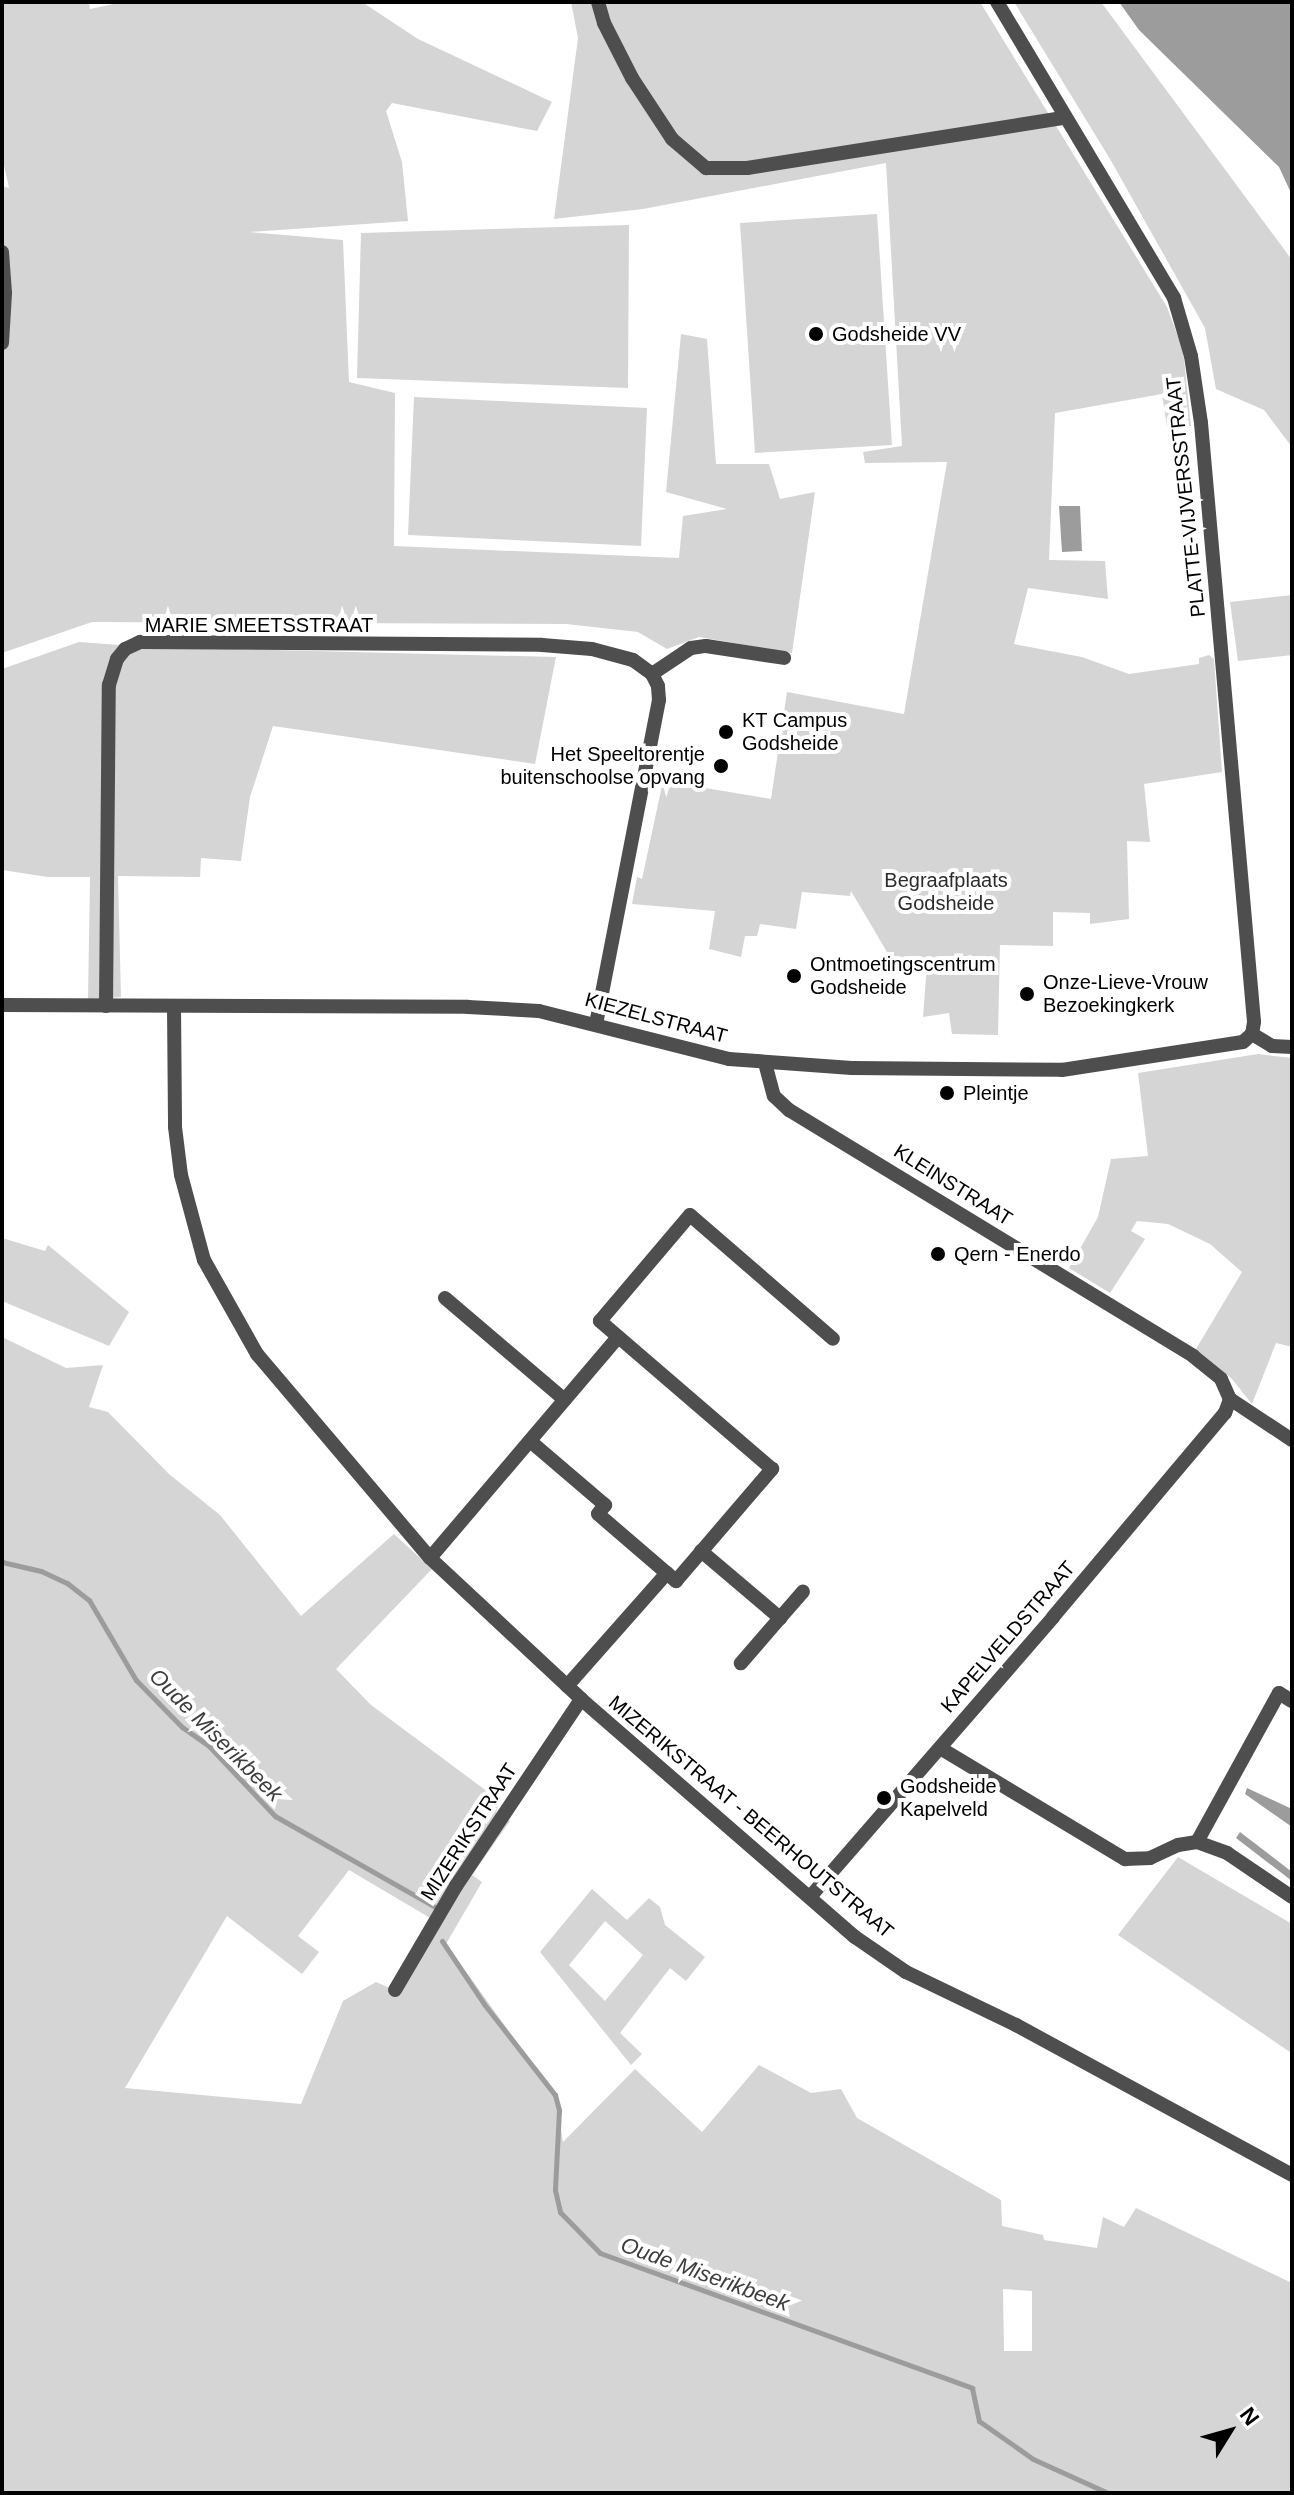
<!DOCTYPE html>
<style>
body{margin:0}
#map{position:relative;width:1294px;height:2495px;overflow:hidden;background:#fff;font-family:Arial,sans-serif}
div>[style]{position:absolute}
.green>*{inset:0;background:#d5d5d5}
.water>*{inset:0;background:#9c9c9c}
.stream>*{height:5px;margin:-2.5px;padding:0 2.5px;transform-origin:2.5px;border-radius:2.5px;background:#9c9c9c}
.minor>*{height:14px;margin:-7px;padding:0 7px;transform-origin:7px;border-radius:7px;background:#4e4e4e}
.dots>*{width:22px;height:22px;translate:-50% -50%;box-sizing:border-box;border:4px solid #fff;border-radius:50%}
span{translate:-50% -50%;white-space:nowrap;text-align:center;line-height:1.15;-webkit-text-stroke:8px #fff;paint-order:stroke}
.poi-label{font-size:20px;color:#000}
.left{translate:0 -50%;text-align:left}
.right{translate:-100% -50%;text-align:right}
.street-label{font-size:20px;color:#000}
.park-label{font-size:20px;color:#2c2c2c}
.water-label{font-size:22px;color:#3d3d3d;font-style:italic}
.frame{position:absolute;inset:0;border:4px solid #000;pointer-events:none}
.north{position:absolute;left:1190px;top:2391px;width:80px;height:80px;-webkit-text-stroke:6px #fff;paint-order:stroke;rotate:53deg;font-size:22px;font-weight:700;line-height:32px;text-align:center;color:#000}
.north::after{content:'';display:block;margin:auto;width:28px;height:36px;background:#000;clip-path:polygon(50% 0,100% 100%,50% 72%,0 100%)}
</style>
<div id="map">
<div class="green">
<div style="clip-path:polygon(2px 2px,89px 2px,90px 9px,123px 2px,362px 2px,418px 39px,552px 102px,537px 131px,392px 103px,386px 111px,402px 162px,408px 221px,249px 232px,343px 240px,349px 382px,395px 393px,394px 546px,679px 558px,683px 516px,727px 509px,666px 492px,681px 334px,707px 339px,716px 464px,769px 464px,780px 499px,815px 492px,792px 653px,699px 637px,667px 649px,638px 632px,566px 624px,92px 622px,2px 653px,2px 186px,9px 188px,2px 156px)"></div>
<div style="clip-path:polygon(571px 2px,980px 2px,1167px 307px,1183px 350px,1191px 426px,1167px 427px,1162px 394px,1055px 413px,1049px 560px,1105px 561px,1108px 599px,1028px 588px,1014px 644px,1082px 657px,1129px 674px,1199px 664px,1199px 658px,1209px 655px,1214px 659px,1222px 772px,1144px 784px,1150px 842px,1127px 841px,1129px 919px,1090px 924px,1090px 913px,1053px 912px,1053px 946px,1000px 945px,998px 1035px,952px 1034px,949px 1013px,923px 1017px,927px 964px,890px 957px,851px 891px,850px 896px,802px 892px,796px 929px,760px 924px,757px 936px,745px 936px,741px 957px,709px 949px,715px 911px,632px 904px,637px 877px,642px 879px,663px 781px,771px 799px,787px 692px,904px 714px,947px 462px,865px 463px,863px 452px,902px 446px,886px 163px,643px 209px,554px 219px,578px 38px)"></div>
<div style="clip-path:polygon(1014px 2px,1101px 2px,1292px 260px,1292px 447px,1264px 410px,1216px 389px,1205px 328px,1110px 159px)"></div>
<div style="clip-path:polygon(877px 214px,892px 445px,755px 453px,740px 223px)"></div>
<div style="clip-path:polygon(629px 225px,628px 388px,357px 378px,361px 233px)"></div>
<div style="clip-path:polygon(414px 397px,647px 408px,641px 546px,408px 535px)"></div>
<div style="clip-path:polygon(1292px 595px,1292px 655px,1238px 661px,1230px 602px)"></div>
<div style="clip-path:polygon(79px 642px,147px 647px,556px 657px,535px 764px,273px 726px,250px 797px,241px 861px,201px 858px,200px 877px,118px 876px,121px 997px,88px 1000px,90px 877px,48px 877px,2px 870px,2px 669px)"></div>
<div style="clip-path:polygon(1258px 1054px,1292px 1058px,1292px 1347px,1276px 1343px,1252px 1404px,1232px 1379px,1196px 1349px,1242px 1272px,1210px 1244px,1168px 1224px,1137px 1221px,1131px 1231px,1145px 1239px,1110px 1293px,1069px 1268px,1098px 1217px,1111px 1159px,1148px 1156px,1138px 1073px)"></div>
<div style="clip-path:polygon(2px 1238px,45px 1251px,48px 1245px,129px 1312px,109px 1346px,2px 1301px)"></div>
<div style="clip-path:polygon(evenodd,2px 1337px,66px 1368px,103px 1365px,89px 1407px,108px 1412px,169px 1474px,220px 1515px,301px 1616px,394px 1534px,432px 1569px,336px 1669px,371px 1705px,500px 1801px,496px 1813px,510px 1821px,472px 1875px,482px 1882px,446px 1944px,555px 2095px,563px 2142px,635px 2069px,702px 2132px,759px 2065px,811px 2093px,841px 2089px,857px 2118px,1001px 2200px,1002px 2226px,1043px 2235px,1044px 2240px,1097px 2248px,1103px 2217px,1124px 2227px,1136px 2208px,1292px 2283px,1292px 2493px,2px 2493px,2px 1337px,349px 1870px,437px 1922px,399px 1992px,376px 1982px,343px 2001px,301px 2104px,125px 2088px,227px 1916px,302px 1974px,319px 1952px,298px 1936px,349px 1870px,2px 1337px,1003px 2289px,1032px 2291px,1032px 2351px,1004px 2351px,1003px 2289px)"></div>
<div style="clip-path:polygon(1178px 1857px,1292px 1924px,1290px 2052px,1118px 1935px)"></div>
<div style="clip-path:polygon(evenodd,592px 1889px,627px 1920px,649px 1898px,660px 1907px,665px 1925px,705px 1957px,686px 1981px,670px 1968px,620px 2033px,642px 2054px,631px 2065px,540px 1952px,592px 1889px,605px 1921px,643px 1955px,605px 2001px,569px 1965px,605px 1921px)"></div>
</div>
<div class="water">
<div style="clip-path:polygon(1119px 2px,1292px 2px,1292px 195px,1279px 167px,1139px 30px)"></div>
<div style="clip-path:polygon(1059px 506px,1080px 506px,1082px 551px,1062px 552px)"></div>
<div style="clip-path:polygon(1247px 1788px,1292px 1809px,1292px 1827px,1245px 1794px)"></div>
<div style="clip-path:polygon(1240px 1832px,1292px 1872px,1292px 1881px,1236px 1838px)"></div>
</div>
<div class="stream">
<div style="left:2px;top:1562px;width:40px;rotate:13deg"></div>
<div style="left:41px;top:1571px;width:29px;rotate:25deg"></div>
<div style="left:67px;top:1583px;width:28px;rotate:38deg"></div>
<div style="left:89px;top:1600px;width:93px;rotate:59.6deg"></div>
<div style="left:136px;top:1680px;width:66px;rotate:45.6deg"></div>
<div style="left:182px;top:1727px;width:32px;rotate:35deg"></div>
<div style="left:208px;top:1745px;width:98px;rotate:46.7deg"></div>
<div style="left:275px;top:1816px;width:184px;rotate:29.6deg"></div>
<div style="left:442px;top:1941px;width:76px;rotate:56.3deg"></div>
<div style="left:484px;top:2004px;width:115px;rotate:52deg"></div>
<div style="left:555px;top:2095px;width:16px;rotate:75deg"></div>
<div style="left:559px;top:2110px;width:80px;rotate:92.9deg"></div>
<div style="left:555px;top:2190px;width:23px;rotate:77deg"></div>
<div style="left:560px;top:2212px;width:57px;rotate:45.7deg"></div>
<div style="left:600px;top:2253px;width:396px;rotate:19.9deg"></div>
<div style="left:972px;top:2388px;width:34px;rotate:78deg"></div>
<div style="left:979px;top:2421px;width:66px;rotate:35.1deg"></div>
<div style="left:1033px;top:2459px;width:82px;rotate:24.4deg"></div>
</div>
<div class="minor">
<div style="left:598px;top:2px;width:22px;rotate:74deg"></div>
<div style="left:604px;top:23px;width:62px;rotate:63deg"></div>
<div style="left:632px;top:78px;width:73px;rotate:56.7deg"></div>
<div style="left:672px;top:139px;width:45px;rotate:40.5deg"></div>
<div style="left:706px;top:168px;width:41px"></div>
<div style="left:747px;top:168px;width:321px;rotate:-9deg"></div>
<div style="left:997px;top:2px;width:345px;rotate:59.1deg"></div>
<div style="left:1174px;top:298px;width:60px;rotate:73.7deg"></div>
<div style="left:1191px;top:356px;width:68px;rotate:81.5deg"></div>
<div style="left:1201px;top:423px;width:601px;rotate:84.94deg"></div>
<div style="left:1254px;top:1022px;width:12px;rotate:99deg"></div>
<div style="left:2px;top:252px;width:41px;rotate:85.8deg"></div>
<div style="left:5px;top:293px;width:50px;rotate:93.4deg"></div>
<div style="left:652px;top:674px;width:47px;rotate:-33.7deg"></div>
<div style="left:691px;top:648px;width:15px;rotate:-8deg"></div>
<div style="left:706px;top:646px;width:79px;rotate:8.7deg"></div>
<div style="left:2px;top:1005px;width:466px;rotate:0.2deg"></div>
<div style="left:468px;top:1007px;width:71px;rotate:3.2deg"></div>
<div style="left:539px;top:1011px;width:196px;rotate:14.2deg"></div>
<div style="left:729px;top:1059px;width:123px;rotate:4.2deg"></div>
<div style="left:852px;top:1068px;width:210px;rotate:0.5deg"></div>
<div style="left:1062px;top:1070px;width:183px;rotate:-8.8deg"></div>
<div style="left:1243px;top:1042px;width:12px;rotate:-42deg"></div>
<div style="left:106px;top:1006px;width:321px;rotate:-89.5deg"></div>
<div style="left:109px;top:685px;width:27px;rotate:-73deg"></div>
<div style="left:117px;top:659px;width:13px;rotate:-51deg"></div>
<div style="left:125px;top:649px;width:17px;rotate:-25deg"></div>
<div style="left:140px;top:642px;width:402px;rotate:0.4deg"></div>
<div style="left:542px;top:645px;width:50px;rotate:4.6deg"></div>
<div style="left:592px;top:649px;width:42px;rotate:15deg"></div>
<div style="left:633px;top:660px;width:24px;rotate:36deg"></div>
<div style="left:652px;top:674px;width:13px;rotate:63deg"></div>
<div style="left:658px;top:686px;width:14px;rotate:86deg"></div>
<div style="left:659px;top:700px;width:329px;rotate:101deg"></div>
<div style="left:174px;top:1007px;width:120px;rotate:89.5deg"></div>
<div style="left:175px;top:1127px;width:48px;rotate:82.9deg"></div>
<div style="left:181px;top:1175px;width:88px;rotate:74.9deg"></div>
<div style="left:204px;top:1260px;width:108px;rotate:60.6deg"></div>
<div style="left:257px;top:1354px;width:267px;rotate:49.7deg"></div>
<div style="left:430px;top:1558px;width:207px;rotate:43deg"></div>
<div style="left:581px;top:1699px;width:363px;rotate:41deg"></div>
<div style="left:855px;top:1937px;width:62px;rotate:34.5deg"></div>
<div style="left:906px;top:1972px;width:122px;rotate:25.7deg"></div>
<div style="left:1016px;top:2025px;width:314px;rotate:28.5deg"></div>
<div style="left:1252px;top:1034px;width:23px;rotate:31deg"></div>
<div style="left:1272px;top:1046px;width:20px;rotate:3deg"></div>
<div style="left:765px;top:1063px;width:34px;rotate:75deg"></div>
<div style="left:774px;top:1096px;width:21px;rotate:43deg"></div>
<div style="left:789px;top:1110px;width:473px;rotate:31.3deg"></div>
<div style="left:1193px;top:1356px;width:36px;rotate:39deg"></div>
<div style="left:1221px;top:1379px;width:22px;rotate:66deg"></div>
<div style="left:1230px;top:1399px;width:74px;rotate:33.5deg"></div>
<div style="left:445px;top:1298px;width:157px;rotate:40.4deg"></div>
<div style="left:530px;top:1441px;width:99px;rotate:40.5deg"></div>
<div style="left:605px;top:1505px;width:11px;rotate:128deg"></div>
<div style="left:598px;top:1514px;width:103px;rotate:40.7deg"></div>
<div style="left:676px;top:1581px;width:148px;rotate:-49.4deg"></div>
<div style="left:772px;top:1469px;width:227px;rotate:-139.3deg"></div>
<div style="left:600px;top:1321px;width:139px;rotate:-49.7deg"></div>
<div style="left:690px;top:1215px;width:189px;rotate:40.9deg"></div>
<div style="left:701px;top:1551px;width:104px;rotate:40.3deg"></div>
<div style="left:780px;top:1618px;width:60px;rotate:130.9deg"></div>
<div style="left:430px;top:1558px;width:290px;rotate:-49.6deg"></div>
<div style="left:780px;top:1618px;width:35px;rotate:-49deg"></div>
<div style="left:567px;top:1686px;width:151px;rotate:-48.5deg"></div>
<div style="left:940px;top:1748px;width:216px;rotate:31deg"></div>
<div style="left:1125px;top:1859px;width:25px;rotate:-2deg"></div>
<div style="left:1150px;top:1858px;width:31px;rotate:-25deg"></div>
<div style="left:1178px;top:1845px;width:19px;rotate:-9deg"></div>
<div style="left:1197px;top:1842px;width:32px;rotate:20deg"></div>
<div style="left:1227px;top:1853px;width:78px;rotate:34.1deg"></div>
<div style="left:1197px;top:1842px;width:170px;rotate:-61.2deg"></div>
<div style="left:1279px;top:1693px;width:15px;rotate:32deg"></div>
<div style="left:810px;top:1897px;width:371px;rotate:-49deg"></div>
<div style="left:1053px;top:1617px;width:267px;rotate:-49.9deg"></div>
<div style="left:1225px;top:1413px;width:15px;rotate:-70deg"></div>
<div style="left:395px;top:1990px;width:121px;rotate:-59.6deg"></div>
<div style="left:456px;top:1886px;width:225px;rotate:-56.2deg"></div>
</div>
<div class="dots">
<div style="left:816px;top:334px;background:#000"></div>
<div style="left:726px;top:732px;background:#000"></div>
<div style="left:721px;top:766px;background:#000"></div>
<div style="left:794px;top:976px;background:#000"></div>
<div style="left:1027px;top:994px;background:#000"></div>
<div style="left:947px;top:1093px;background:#000"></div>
<div style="left:938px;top:1254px;background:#000"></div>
<div style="left:884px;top:1798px;background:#000"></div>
</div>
<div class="poi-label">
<span class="left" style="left:832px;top:334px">Godsheide VV</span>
<span class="left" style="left:742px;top:732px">KT Campus<br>Godsheide</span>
<span class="right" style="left:705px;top:766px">Het Speeltorentje<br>buitenschoolse opvang</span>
<span class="left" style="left:810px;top:976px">Ontmoetingscentrum<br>Godsheide</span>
<span class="left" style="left:1043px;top:994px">Onze-Lieve-Vrouw<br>Bezoekingkerk</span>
<span class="left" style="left:963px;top:1093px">Pleintje</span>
<span class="left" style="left:954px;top:1254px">Qern - Enerdo</span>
<span class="left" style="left:900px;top:1798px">Godsheide<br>Kapelveld</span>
</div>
<div class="street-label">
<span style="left:1186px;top:497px;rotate:-96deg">PLATTE-VIJVERSSTRAAT</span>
<span style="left:259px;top:625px">MARIE SMEETSSTRAAT</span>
<span style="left:656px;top:1018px;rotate:15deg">KIEZELSTRAAT</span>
<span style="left:953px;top:1185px;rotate:32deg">KLEINSTRAAT</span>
<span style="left:1008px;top:1637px;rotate:-49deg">KAPELVELDSTRAAT</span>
<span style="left:751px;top:1817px;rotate:40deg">MIZERIKSTRAAT - BEERHOUTSTRAAT</span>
<span style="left:469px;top:1832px;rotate:-57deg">MIZERIKSTRAAT</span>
</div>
<div class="park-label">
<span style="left:946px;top:892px">Begraafplaats<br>Godsheide</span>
</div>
<div class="water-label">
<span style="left:216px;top:1735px;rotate:45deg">Oude Miserikbeek</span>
<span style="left:705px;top:2274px;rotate:20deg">Oude Miserikbeek</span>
</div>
<div class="frame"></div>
<div class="north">N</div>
</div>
